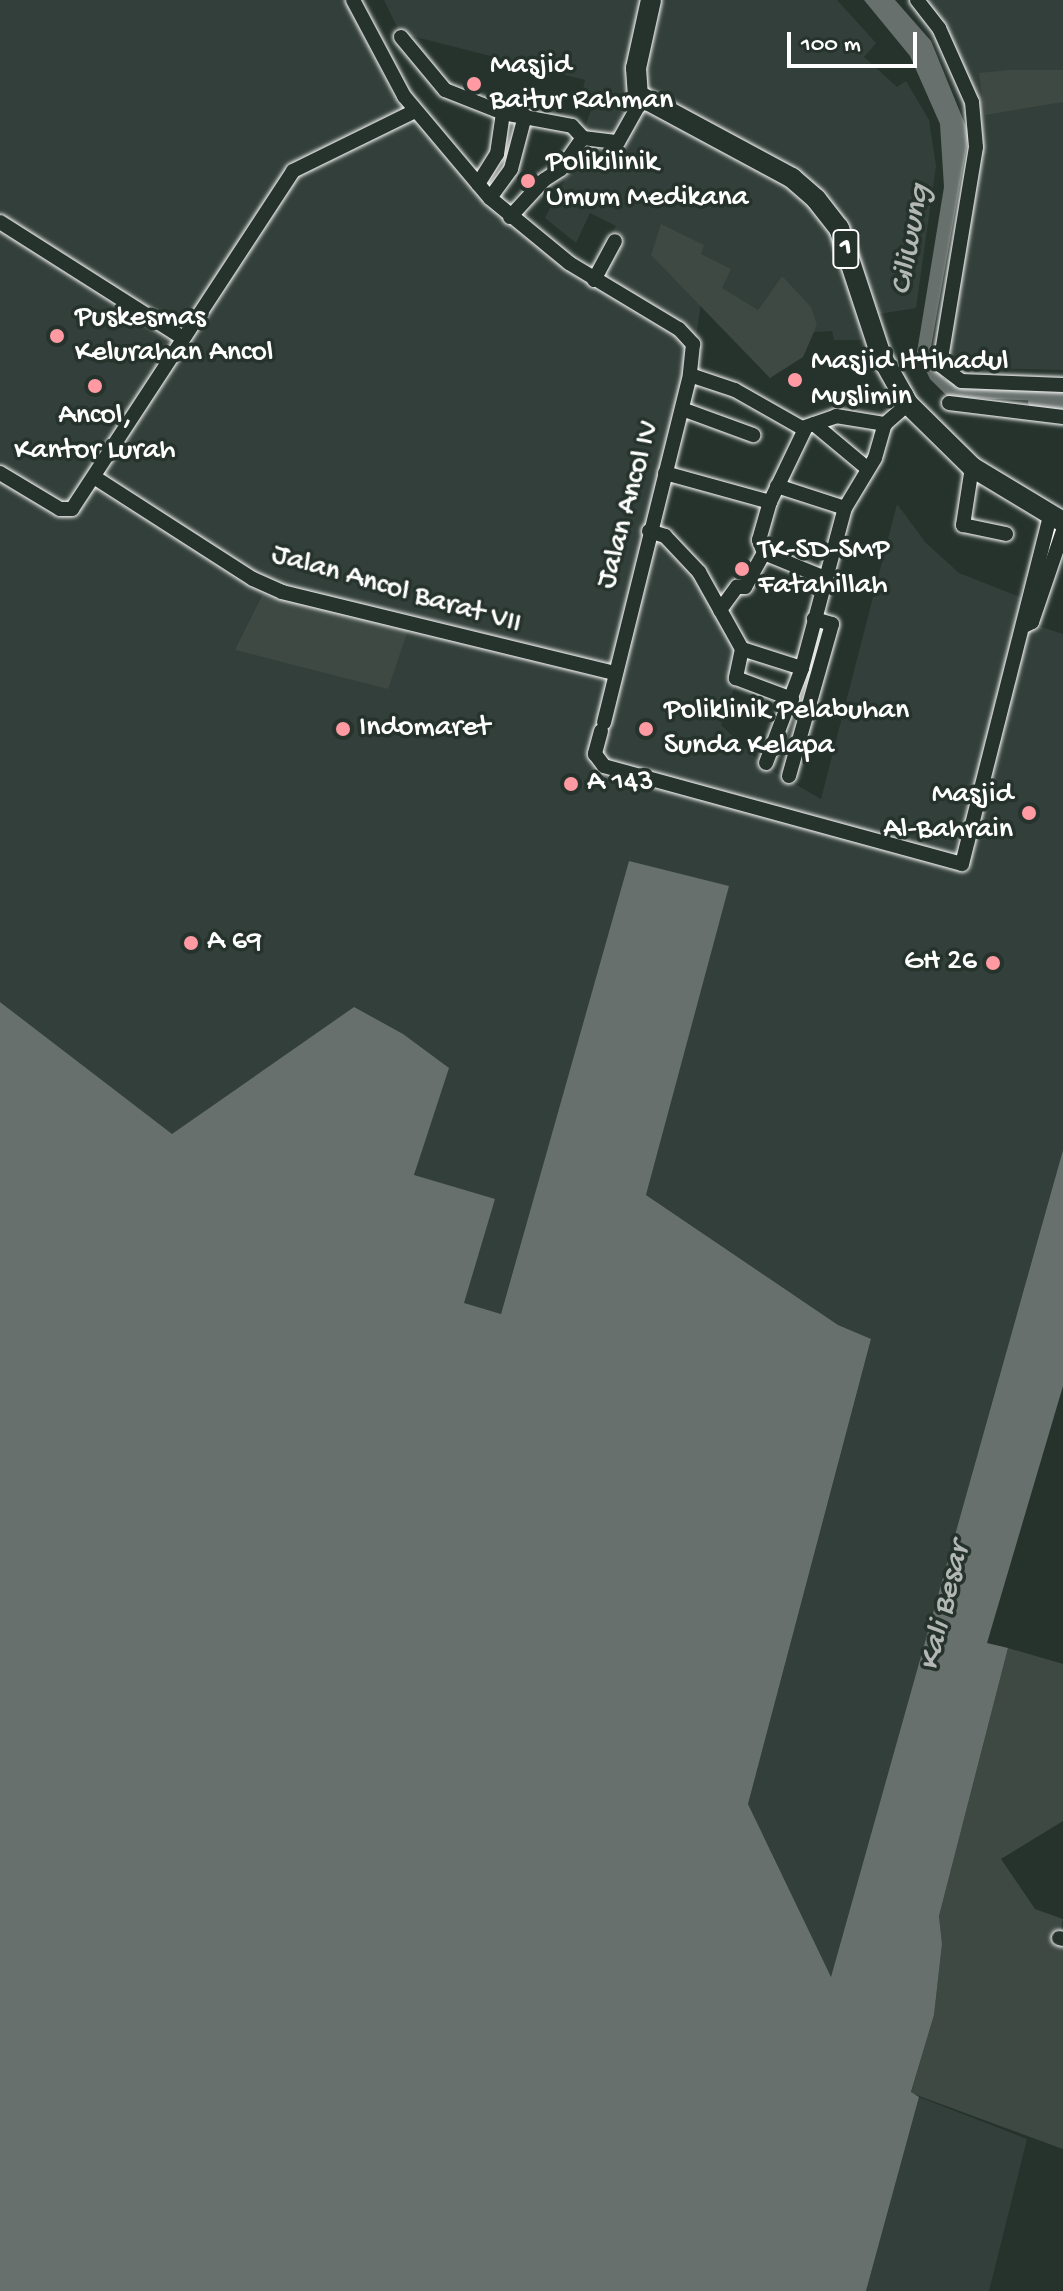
<!DOCTYPE html>
<style>
body{margin:0}
#map{position:relative;width:1063px;height:2291px;overflow:hidden;background:#26332d;font-family:"Gochi Hand",sans-serif}
div>[style]{position:absolute}
.built>*{inset:0;background:#333f3a}
.green>*{inset:0;background:#3e4944}
.water>*{inset:0;background:#67706c}
.river>*{height:16px;margin:-8px;padding:0 8px;transform-origin:8px;border-radius:8px;background:#67706c}
.roads{filter:drop-shadow(0 0 2px #fff) drop-shadow(0 0 2px #fff)}
.minor>*{height:14px;margin:-7px;padding:0 7px;transform-origin:7px;border-radius:7px;background:#26332d}
.highway>*{height:20px;margin:-10px;padding:0 10px;transform-origin:10px;border-radius:10px;background:#26332d}
.dots>*{width:22px;height:22px;translate:-50% -50%;box-sizing:border-box;border:4px solid #26332d;border-radius:50%}
span{translate:-50% -50%;white-space:nowrap;text-align:center;line-height:1.15;-webkit-text-stroke:7px #26332d;paint-order:stroke}
.shield-label span{padding:2px 6px;background:#26332d;border:2px solid;border-radius:6px;-webkit-text-stroke-width:0}
.shield-label{font-size:28px;color:#fff;font-weight:700}
.poi-label{font-size:30px;color:#fff}
.left{translate:0 -50%;text-align:left}
.right{translate:-100% -50%;text-align:right}
.street-label{font-size:30px;color:#fff}
.water-label{font-size:32px;color:#b3b8b6;font-style:italic}
.scale{position:absolute;left:787px;top:32px;width:130px;height:36px;box-sizing:border-box;border:4px solid #fff;border-top:0;padding-left:10px;font-size:24px;line-height:28px;white-space:nowrap;color:#fff;-webkit-text-stroke:6px #26332d;paint-order:stroke}
</style>
<div id="map">
<div class="built">
<div style="clip-path:polygon(0 0,345px 0,397px 102px,530px 240px,592px 275px,616px 226px,590px 213px,576px 243px,545px 218px,568px 174px,594px 102px,581px 98px,585px 80px,400px 33px,384px 0,837px 0,876px 43px,864px 57px,897px 87px,906px 81px,929px 120px,936px 166px,916px 308px,859px 317px,862px 340px,834px 340px,832px 331px,814px 332px,817px 325px,782px 276px,758px 310px,651px 254px,701px 303px,694px 350px,646px 537px,702px 563px,749px 646px,721px 725px,764px 766px,821px 799px,897px 504px,926px 543px,959px 573px,1040px 605px,1035px 625px,1063px 634px,1063px 1150px,831px 1978px,748px 1804px,871px 1340px,838px 1325px,646px 1195px,728px 886px,629px 862px,501px 1314px,464px 1304px,414px 1176px,431px 1118px,354px 1007px,172px 1135px,0 1002px)"></div>
<div style="clip-path:polygon(918px 0,1063px 0,1063px 370px,943px 367px,973px 191px,961px 188px,969px 134px,966px 121px,975px 119px)"></div>
<div style="clip-path:polygon(919px 2097px,1027px 2139px,989px 2291px,866px 2291px)"></div>
</div>
<div class="green">
<div style="clip-path:polygon(1010px 70px,1063px 70px,1063px 102px,985px 115px,979px 73px)"></div>
<div style="clip-path:polygon(661px 224px,704px 245px,701px 254px,731px 269px,722px 288px,758px 310px,782px 276px,811px 307px,817px 325px,803px 357px,770px 378px,651px 255px)"></div>
<div style="clip-path:polygon(263px 594px,408px 630px,388px 689px,235px 650px)"></div>
<div style="clip-path:polygon(1008px 1648px,1063px 1664px,1063px 1821px,1001px 1859px,1035px 1909px,1063px 1919px,1058px 1943px,1063px 1946px,1063px 2149px,911px 2093px,934px 2015px,942px 1944px,939px 1916px)"></div>
</div>
<div class="water">
<div style="clip-path:polygon(864px 0,895px 0,931px 41px,969px 134px,929px 358px,944px 379px,964px 387px,1063px 390px,1063px 402px,948px 397px,930px 379px,917px 352px,944px 187px,940px 124px,910px 56px)"></div>
<div style="clip-path:polygon(629px 861px,729px 886px,646px 1195px,838px 1325px,871px 1339px,748px 1804px,831px 1977px,1063px 1150px,1063px 1386px,987px 1643px,1008px 1648px,939px 1916px,942px 1944px,934px 2015px,911px 2092px,919px 2097px,866px 2291px,0 2291px,0 1002px,172px 1134px,354px 1007px,403px 1034px,449px 1068px,414px 1175px,495px 1199px,464px 1303px,501px 1314px)"></div>
</div>
<div class="river">
<div style="left:1036px;top:402px;width:27px;rotate:2deg"></div>
</div>
<div class="roads">
<div class="minor">
<div style="left:353px;top:0;width:109px;rotate:62deg"></div>
<div style="left:404px;top:96px;width:133px;rotate:49.9deg"></div>
<div style="left:490px;top:198px;width:102px;rotate:39.4deg"></div>
<div style="left:569px;top:263px;width:128px;rotate:31deg"></div>
<div style="left:679px;top:329px;width:21px;rotate:47deg"></div>
<div style="left:693px;top:344px;width:31px;rotate:96deg"></div>
<div style="left:690px;top:375px;width:358px;rotate:103.9deg"></div>
<div style="left:917px;top:0;width:36px;rotate:52deg"></div>
<div style="left:939px;top:28px;width:81px;rotate:66deg"></div>
<div style="left:972px;top:102px;width:45px;rotate:84.9deg"></div>
<div style="left:976px;top:147px;width:221px;rotate:99.4deg"></div>
<div style="left:940px;top:365px;width:26px;rotate:37deg"></div>
<div style="left:961px;top:381px;width:102px;rotate:2.2deg"></div>
<div style="left:401px;top:37px;width:69px;rotate:50.3deg"></div>
<div style="left:445px;top:90px;width:62px;rotate:21.6deg"></div>
<div style="left:503px;top:113px;width:70px;rotate:10.7deg"></div>
<div style="left:572px;top:126px;width:16px;rotate:47deg"></div>
<div style="left:583px;top:138px;width:35px;rotate:7deg"></div>
<div style="left:618px;top:142px;width:49px;rotate:-60.8deg"></div>
<div style="left:478px;top:184px;width:36px;rotate:-58deg"></div>
<div style="left:497px;top:154px;width:41px;rotate:-81.7deg"></div>
<div style="left:490px;top:198px;width:36px;rotate:-54deg"></div>
<div style="left:511px;top:169px;width:55px;rotate:-75.2deg"></div>
<div style="left:510px;top:217px;width:50px;rotate:-47.4deg"></div>
<div style="left:544px;top:180px;width:20px;rotate:-33deg"></div>
<div style="left:561px;top:169px;width:38px;rotate:-55deg"></div>
<div style="left:0;top:222px;width:214px;rotate:32.4deg"></div>
<div style="left:594px;top:280px;width:44px;rotate:-61.7deg"></div>
<div style="left:690px;top:375px;width:47px;rotate:18.4deg"></div>
<div style="left:735px;top:390px;width:77px;rotate:29.6deg"></div>
<div style="left:802px;top:428px;width:36px;rotate:-19deg"></div>
<div style="left:836px;top:416px;width:50px;rotate:9.3deg"></div>
<div style="left:949px;top:403px;width:115px;rotate:7deg"></div>
<div style="left:682px;top:409px;width:76px;rotate:20.1deg"></div>
<div style="left:814px;top:424px;width:70px;rotate:39.8deg"></div>
<div style="left:972px;top:467px;width:59px;rotate:98.8deg"></div>
<div style="left:963px;top:525px;width:44px;rotate:11.8deg"></div>
<div style="left:0;top:473px;width:70px;rotate:31deg"></div>
<div style="left:60px;top:509px;width:12px"></div>
<div style="left:72px;top:509px;width:404px;rotate:-56.8deg"></div>
<div style="left:293px;top:171px;width:136px;rotate:-26.2deg"></div>
<div style="left:665px;top:473px;width:109px;rotate:15.4deg"></div>
<div style="left:94px;top:477px;width:189px;rotate:32.7deg"></div>
<div style="left:253px;top:579px;width:32px;rotate:24deg"></div>
<div style="left:282px;top:592px;width:343px;rotate:13.7deg"></div>
<div style="left:777px;top:486px;width:71px;rotate:17.9deg"></div>
<div style="left:649px;top:531px;width:17px;rotate:17deg"></div>
<div style="left:665px;top:536px;width:50px;rotate:46.6deg"></div>
<div style="left:699px;top:572px;width:88px;rotate:60.8deg"></div>
<div style="left:742px;top:649px;width:30px;rotate:102deg"></div>
<div style="left:736px;top:678px;width:60px;rotate:20.6deg"></div>
<div style="left:764px;top:553px;width:14px;rotate:-111deg"></div>
<div style="left:759px;top:540px;width:40px;rotate:-74deg"></div>
<div style="left:770px;top:502px;width:81px;rotate:-64.4deg"></div>
<div style="left:764px;top:553px;width:66px;rotate:22.3deg"></div>
<div style="left:720px;top:610px;width:29px;rotate:-54deg"></div>
<div style="left:737px;top:587px;width:8px"></div>
<div style="left:745px;top:587px;width:39px;rotate:-61deg"></div>
<div style="left:1024px;top:626px;width:9px;rotate:-27deg"></div>
<div style="left:1032px;top:622px;width:96px;rotate:-71.2deg"></div>
<div style="left:742px;top:649px;width:63px;rotate:17.6deg"></div>
<div style="left:601px;top:731px;width:24px;rotate:105deg"></div>
<div style="left:595px;top:754px;width:15px;rotate:53deg"></div>
<div style="left:604px;top:766px;width:371px;rotate:15.3deg"></div>
<div style="left:962px;top:864px;width:359px;rotate:-75.8deg"></div>
<div style="left:766px;top:763px;width:102px;rotate:-69.2deg"></div>
<div style="left:802px;top:668px;width:166px;rotate:-75deg"></div>
<div style="left:845px;top:508px;width:58px;rotate:-59deg"></div>
<div style="left:875px;top:458px;width:35px;rotate:-74deg"></div>
<div style="left:885px;top:424px;width:30px;rotate:-41deg"></div>
<div style="left:789px;top:776px;width:158px;rotate:-74.2deg"></div>
<div style="left:832px;top:624px;width:19px;rotate:-164deg"></div>
<div style="left:1059px;top:1938px;width:4px;rotate:14deg"></div>
</div>
<div class="highway">
<div style="left:651px;top:0;width:70px;rotate:102.4deg"></div>
<div style="left:636px;top:68px;width:27px;rotate:86deg"></div>
<div style="left:638px;top:95px;width:175px;rotate:28.3deg"></div>
<div style="left:792px;top:178px;width:32px;rotate:41deg"></div>
<div style="left:816px;top:199px;width:37px;rotate:52deg"></div>
<div style="left:839px;top:228px;width:135px;rotate:71.8deg"></div>
<div style="left:881px;top:356px;width:55px;rotate:60.6deg"></div>
<div style="left:908px;top:404px;width:90px;rotate:44.5deg"></div>
<div style="left:972px;top:467px;width:106px;rotate:31.1deg"></div>
</div>
</div>
<div class="dots">
<div style="left:474px;top:84px;background:#ff9aa2"></div>
<div style="left:528px;top:181px;background:#ff9aa2"></div>
<div style="left:57px;top:336px;background:#ff9aa2"></div>
<div style="left:795px;top:380px;background:#ff9aa2"></div>
<div style="left:95px;top:386px;background:#ff9aa2"></div>
<div style="left:742px;top:569px;background:#ff9aa2"></div>
<div style="left:343px;top:729px;background:#ff9aa2"></div>
<div style="left:646px;top:729px;background:#ff9aa2"></div>
<div style="left:571px;top:784px;background:#ff9aa2"></div>
<div style="left:1029px;top:813px;background:#ff9aa2"></div>
<div style="left:191px;top:943px;background:#ff9aa2"></div>
<div style="left:993px;top:963px;background:#ff9aa2"></div>
</div>
<div class="shield-label">
<span style="left:846px;top:249px">1</span>
</div>
<div class="poi-label">
<span class="left" style="left:490px;top:84px">Masjid<br>Baitur Rahman</span>
<span class="left" style="left:546px;top:181px">Polikilinik<br>Umum Medikana</span>
<span class="left" style="left:75px;top:336px">Puskesmas<br>Kelurahan Ancol</span>
<span class="left" style="left:811px;top:380px">Masjid Ittihadul<br>Muslimin</span>
<span style="left:95px;top:434px">Ancol,<br>Kantor Lurah</span>
<span class="left" style="left:758px;top:569px">TK-SD-SMP<br>Fatahillah</span>
<span class="left" style="left:664px;top:729px">Poliklinik Pelabuhan<br>Sunda Kelapa</span>
<span class="left" style="left:359px;top:729px">Indomaret</span>
<span class="left" style="left:587px;top:784px">A 143</span>
<span class="right" style="left:1013px;top:813px">Masjid<br>Al-Bahrain</span>
<span class="left" style="left:207px;top:943px">A 69</span>
<span class="right" style="left:977px;top:963px">GH 26</span>
</div>
<div class="street-label">
<span style="left:630px;top:505px;rotate:-75deg">Jalan Ancol IV</span>
<span style="left:396px;top:591px;rotate:16deg">Jalan Ancol Barat VII</span>
</div>
<div class="water-label">
<span style="left:912px;top:240px;rotate:-80deg">Ciliwung</span>
<span style="left:946px;top:1607px;rotate:-76deg">Kali Besar</span>
</div>
<div class="scale">100 m</div>
</div>
